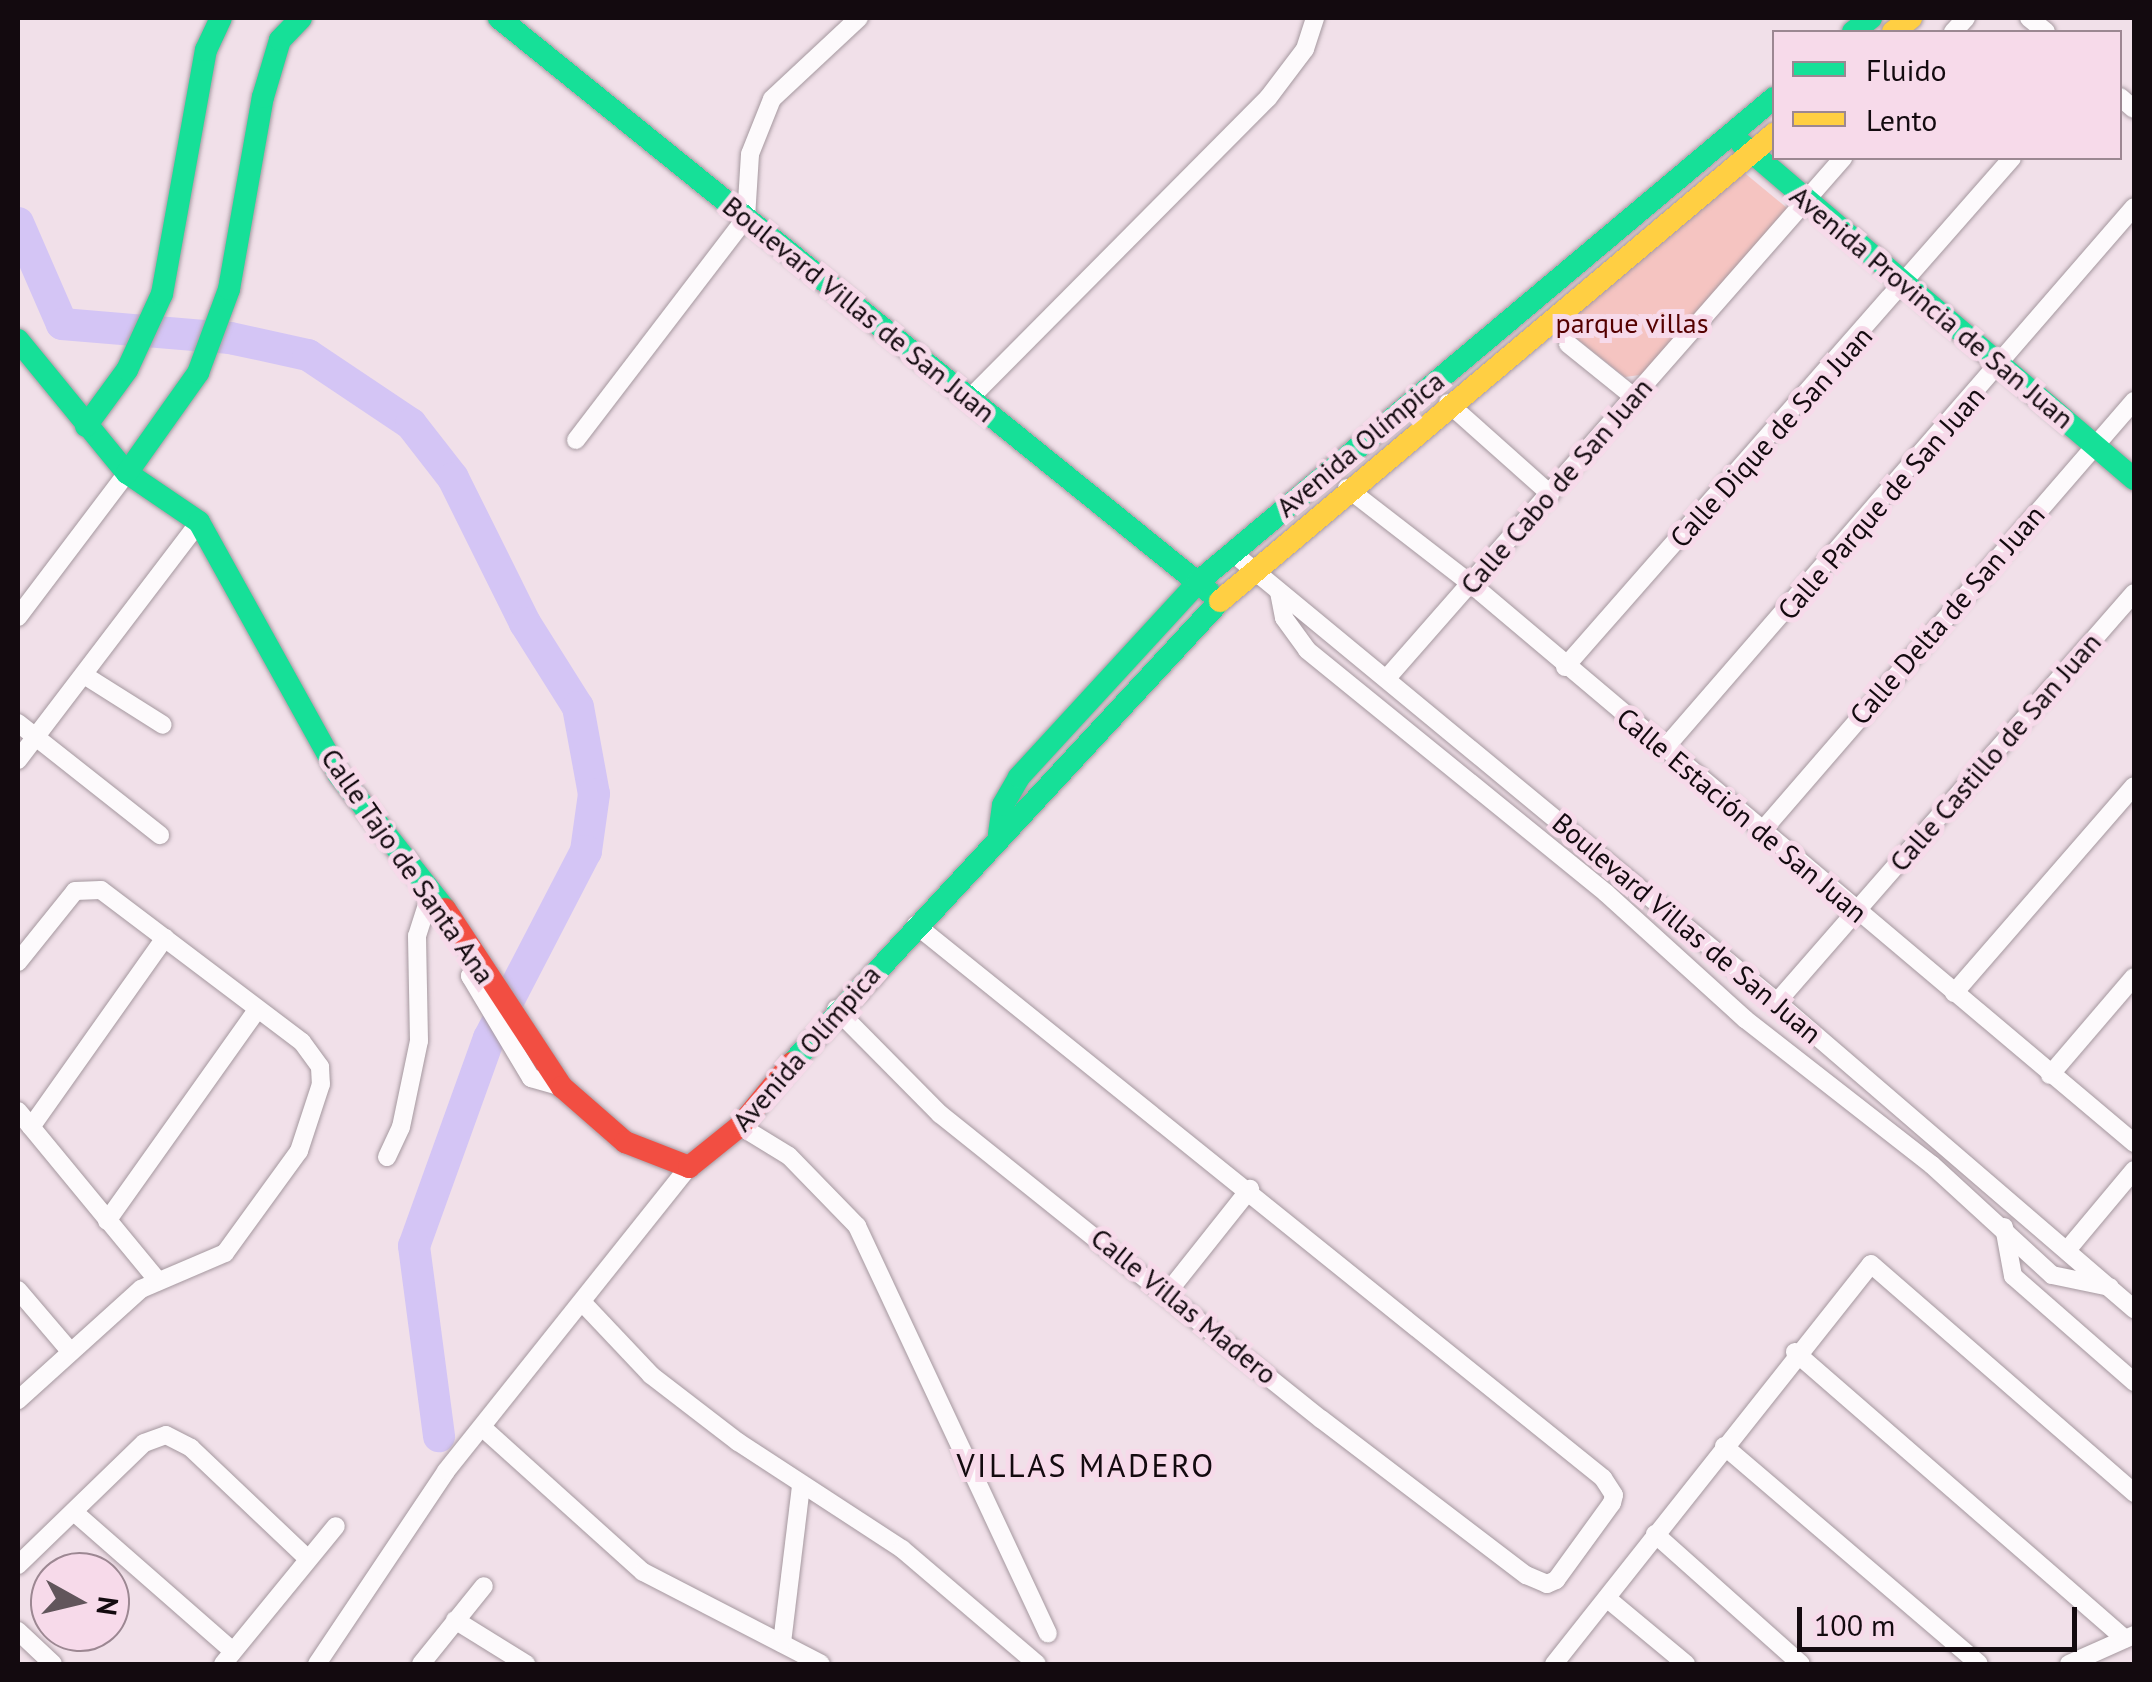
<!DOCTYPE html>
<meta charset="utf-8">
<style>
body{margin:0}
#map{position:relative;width:2152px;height:1682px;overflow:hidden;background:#f1e0e9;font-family:"PT Sans",sans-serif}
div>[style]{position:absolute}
.green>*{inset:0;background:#f5c4c1}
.river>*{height:32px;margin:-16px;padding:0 16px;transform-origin:16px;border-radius:16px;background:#d4c5f5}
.roads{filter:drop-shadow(0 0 2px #a5989f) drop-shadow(0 0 2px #a5989f)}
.street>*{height:18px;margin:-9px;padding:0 9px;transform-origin:9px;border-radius:9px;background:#fdfafc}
.fast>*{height:22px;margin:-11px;padding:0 11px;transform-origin:11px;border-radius:11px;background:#16e098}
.slow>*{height:22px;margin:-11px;padding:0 11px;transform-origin:11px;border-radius:11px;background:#ffcf43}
.jam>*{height:22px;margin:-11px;padding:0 11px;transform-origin:11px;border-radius:11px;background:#f24e42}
span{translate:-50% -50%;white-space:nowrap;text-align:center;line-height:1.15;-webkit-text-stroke:10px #f7daea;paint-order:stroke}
.street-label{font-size:28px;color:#130a0f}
.park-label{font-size:28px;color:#500}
.quarter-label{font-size:32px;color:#130a0f;letter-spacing:2.5px}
.frame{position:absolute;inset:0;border:20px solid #130a0f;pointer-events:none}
.legend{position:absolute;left:1772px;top:30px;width:350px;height:130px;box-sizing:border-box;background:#f7daea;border:2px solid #9c8792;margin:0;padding:12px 18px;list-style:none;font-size:30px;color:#130a0f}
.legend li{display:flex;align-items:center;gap:20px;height:50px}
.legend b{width:50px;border:2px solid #9c8792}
.north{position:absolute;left:30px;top:1552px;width:100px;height:100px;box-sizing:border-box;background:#f7daea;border:2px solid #9c8792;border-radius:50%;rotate:98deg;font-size:28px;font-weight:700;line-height:40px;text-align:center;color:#130a0f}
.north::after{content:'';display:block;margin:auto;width:35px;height:45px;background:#61555b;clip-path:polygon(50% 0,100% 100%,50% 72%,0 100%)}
.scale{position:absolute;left:1797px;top:1607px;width:280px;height:45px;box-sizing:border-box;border:5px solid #130a0f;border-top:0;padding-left:12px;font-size:30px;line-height:35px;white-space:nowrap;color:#130a0f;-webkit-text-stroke:8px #f7daea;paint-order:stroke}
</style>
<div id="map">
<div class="green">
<div style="clip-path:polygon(1741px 170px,1787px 208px,1647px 374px,1625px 377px,1561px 326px)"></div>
</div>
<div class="river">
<div style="left:18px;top:223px;width:110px;rotate:66.5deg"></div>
<div style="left:62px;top:324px;width:169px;rotate:4.8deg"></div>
<div style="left:230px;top:338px;width:80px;rotate:12.3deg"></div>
<div style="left:308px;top:355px;width:124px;rotate:33.8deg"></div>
<div style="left:411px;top:424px;width:68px;rotate:52.1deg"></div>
<div style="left:453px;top:478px;width:162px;rotate:63.6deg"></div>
<div style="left:525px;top:623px;width:99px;rotate:57.8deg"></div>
<div style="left:578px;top:707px;width:88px;rotate:79.6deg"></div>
<div style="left:594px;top:794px;width:58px;rotate:98deg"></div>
<div style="left:586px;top:851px;width:211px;rotate:117.4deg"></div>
<div style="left:489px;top:1038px;width:221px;rotate:109.8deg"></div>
<div style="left:414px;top:1246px;width:192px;rotate:82.5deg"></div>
</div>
<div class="roads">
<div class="street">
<div style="left:2029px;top:18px;width:22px;rotate:39deg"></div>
<div style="left:1953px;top:32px;width:19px;rotate:-47deg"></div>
<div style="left:2120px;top:97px;width:18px;rotate:41deg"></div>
<div style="left:1568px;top:344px;width:85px;rotate:38.8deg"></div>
<div style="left:971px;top:397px;width:421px;rotate:-45.2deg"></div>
<div style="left:1268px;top:98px;width:61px;rotate:-52.9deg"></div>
<div style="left:1305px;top:49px;width:33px;rotate:-72deg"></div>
<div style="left:1448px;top:403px;width:137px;rotate:41.7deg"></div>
<div style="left:576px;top:440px;width:280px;rotate:-52.6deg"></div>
<div style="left:746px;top:218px;width:64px;rotate:-86.4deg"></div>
<div style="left:750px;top:154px;width:59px;rotate:-68.2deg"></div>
<div style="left:772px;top:99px;width:119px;rotate:-43deg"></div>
<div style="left:1347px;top:488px;width:155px;rotate:37.7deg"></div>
<div style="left:1470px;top:583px;width:869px;rotate:40.14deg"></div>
<div style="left:1233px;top:553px;width:705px;rotate:39.54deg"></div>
<div style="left:1777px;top:1002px;width:471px;rotate:40.7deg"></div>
<div style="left:1279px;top:592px;width:26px;rotate:79deg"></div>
<div style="left:1284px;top:618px;width:39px;rotate:54deg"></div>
<div style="left:1307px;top:650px;width:385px;rotate:39.1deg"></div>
<div style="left:1606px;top:893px;width:188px;rotate:42.2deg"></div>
<div style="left:1745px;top:1019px;width:237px;rotate:38deg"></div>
<div style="left:1932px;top:1165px;width:163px;rotate:42.5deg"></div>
<div style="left:2052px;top:1275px;width:59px;rotate:11.7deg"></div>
<div style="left:18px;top:617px;width:181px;rotate:-52.9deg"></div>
<div style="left:1565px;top:667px;width:677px;rotate:-48.71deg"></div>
<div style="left:84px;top:675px;width:93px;rotate:32.3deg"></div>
<div style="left:1387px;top:678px;width:692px;rotate:-48.75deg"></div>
<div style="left:18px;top:723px;width:181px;rotate:38.3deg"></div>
<div style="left:1664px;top:749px;width:717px;rotate:-49.07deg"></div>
<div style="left:18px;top:760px;width:299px;rotate:-52.7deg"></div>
<div style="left:1762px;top:831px;width:569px;rotate:-49.14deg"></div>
<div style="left:18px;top:962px;width:91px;rotate:-51.2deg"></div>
<div style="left:75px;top:891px;width:26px;rotate:-2deg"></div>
<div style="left:101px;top:890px;width:252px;rotate:37.1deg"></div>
<div style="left:302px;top:1042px;width:31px;rotate:54deg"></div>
<div style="left:320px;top:1067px;width:17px;rotate:87deg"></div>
<div style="left:321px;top:1084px;width:71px;rotate:108.2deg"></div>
<div style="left:299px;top:1151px;width:126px;rotate:126deg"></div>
<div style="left:225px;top:1253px;width:91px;rotate:156.8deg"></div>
<div style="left:141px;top:1289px;width:166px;rotate:137.9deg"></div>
<div style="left:482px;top:964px;width:17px;rotate:135deg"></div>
<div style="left:470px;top:976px;width:119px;rotate:59.1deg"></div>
<div style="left:531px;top:1078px;width:32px;rotate:16deg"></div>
<div style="left:1954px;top:993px;width:274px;rotate:-49deg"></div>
<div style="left:1777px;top:1002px;width:543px;rotate:-48.88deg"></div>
<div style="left:836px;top:1009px;width:148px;rotate:45.3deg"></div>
<div style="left:940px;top:1114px;width:488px;rotate:38.7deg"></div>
<div style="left:1321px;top:1419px;width:258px;rotate:37.3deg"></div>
<div style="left:1526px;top:1575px;width:23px;rotate:23deg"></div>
<div style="left:1547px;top:1584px;width:10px;rotate:-24deg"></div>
<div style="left:1556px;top:1580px;width:95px;rotate:-54deg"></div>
<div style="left:1612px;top:1503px;width:8px;rotate:-76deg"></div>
<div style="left:1614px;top:1495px;width:20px;rotate:-123deg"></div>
<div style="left:1603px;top:1478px;width:882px;rotate:-141.17deg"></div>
<div style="left:2050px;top:1075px;width:129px;rotate:-49.4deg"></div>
<div style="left:18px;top:1111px;width:220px;rotate:50.5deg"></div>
<div style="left:740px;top:1126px;width:57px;rotate:31.5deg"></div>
<div style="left:789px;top:1156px;width:98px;rotate:45.8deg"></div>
<div style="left:857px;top:1226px;width:450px;rotate:64.9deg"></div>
<div style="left:31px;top:1127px;width:232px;rotate:-54.7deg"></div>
<div style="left:387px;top:1157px;width:33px;rotate:-65deg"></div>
<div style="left:401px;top:1127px;width:88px;rotate:-78.2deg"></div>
<div style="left:419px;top:1041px;width:105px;rotate:-91.1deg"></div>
<div style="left:417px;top:936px;width:46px;rotate:-72.3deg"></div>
<div style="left:107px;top:1221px;width:257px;rotate:-54.6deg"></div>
<div style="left:2004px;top:1227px;width:50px;rotate:79.6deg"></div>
<div style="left:2013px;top:1276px;width:161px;rotate:41.2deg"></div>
<div style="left:2068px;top:1249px;width:103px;rotate:-50.1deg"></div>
<div style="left:18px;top:1290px;width:80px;rotate:49.6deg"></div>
<div style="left:1168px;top:1292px;width:132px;rotate:-51.5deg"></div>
<div style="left:583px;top:1303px;width:99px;rotate:46.6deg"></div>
<div style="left:651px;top:1375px;width:110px;rotate:37.6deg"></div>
<div style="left:738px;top:1442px;width:196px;rotate:33.1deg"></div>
<div style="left:902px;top:1549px;width:177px;rotate:40.4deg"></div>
<div style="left:1795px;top:1352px;width:437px;rotate:41deg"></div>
<div style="left:483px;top:1428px;width:215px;rotate:42deg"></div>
<div style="left:643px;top:1572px;width:200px;rotate:27.3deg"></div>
<div style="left:1724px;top:1446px;width:335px;rotate:40.5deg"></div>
<div style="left:74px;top:1512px;width:211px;rotate:41.2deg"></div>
<div style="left:1655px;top:1534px;width:195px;rotate:41.7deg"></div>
<div style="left:18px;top:1565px;width:175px;rotate:-44.1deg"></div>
<div style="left:144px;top:1443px;width:23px;rotate:-20deg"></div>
<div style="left:166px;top:1435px;width:28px;rotate:27deg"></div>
<div style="left:191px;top:1448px;width:161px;rotate:43.5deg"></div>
<div style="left:1609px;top:1600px;width:100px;rotate:39.7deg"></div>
<div style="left:455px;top:1620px;width:84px;rotate:31.8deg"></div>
<div style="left:18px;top:1631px;width:48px;rotate:43.3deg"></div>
<div style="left:782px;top:1643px;width:158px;rotate:-83.1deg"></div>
<div style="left:223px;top:1664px;width:178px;rotate:-50.7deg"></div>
<div style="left:317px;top:1664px;width:232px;rotate:-56.2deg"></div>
<div style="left:446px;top:1471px;width:389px;rotate:-51.4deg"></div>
<div style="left:421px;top:1664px;width:100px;rotate:-51.1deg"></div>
<div style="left:1554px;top:1664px;width:510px;rotate:-51.6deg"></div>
<div style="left:1871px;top:1264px;width:349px;rotate:41deg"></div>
<div style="left:2069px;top:1664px;width:71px;rotate:-24deg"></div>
</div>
<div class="fast">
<div style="left:499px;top:18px;width:912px;rotate:38.94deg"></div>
<div style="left:1853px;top:32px;width:23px;rotate:-38deg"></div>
<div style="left:1742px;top:144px;width:516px;rotate:40.52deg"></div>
<div style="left:18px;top:340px;width:172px;rotate:50.7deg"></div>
<div style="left:127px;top:473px;width:87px;rotate:34.2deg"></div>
<div style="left:199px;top:522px;width:289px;rotate:61deg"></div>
<div style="left:339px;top:775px;width:171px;rotate:51.7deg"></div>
<div style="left:86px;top:426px;width:69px;rotate:-53.8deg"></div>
<div style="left:127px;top:370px;width:84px;rotate:-65.3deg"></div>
<div style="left:162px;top:294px;width:248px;rotate:-79.8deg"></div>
<div style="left:206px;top:50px;width:35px;rotate:-65deg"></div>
<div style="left:127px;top:473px;width:123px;rotate:-54.6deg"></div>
<div style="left:198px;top:373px;width:90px;rotate:-69.7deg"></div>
<div style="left:229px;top:289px;width:195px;rotate:-80deg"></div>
<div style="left:263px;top:97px;width:59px;rotate:-73.4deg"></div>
<div style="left:280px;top:40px;width:30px;rotate:-46deg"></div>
<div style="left:999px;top:834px;width:29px;rotate:-82deg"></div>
<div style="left:1003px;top:805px;width:32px;rotate:-60deg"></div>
<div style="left:1019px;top:777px;width:265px;rotate:-47.4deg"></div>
<div style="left:1198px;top:582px;width:752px;rotate:-40.04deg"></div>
<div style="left:792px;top:1063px;width:630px;rotate:-47.19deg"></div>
</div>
<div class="slow">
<div style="left:1893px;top:32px;width:23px;rotate:-38deg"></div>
<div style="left:1220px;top:601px;width:725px;rotate:-40.13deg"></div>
</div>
<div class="jam">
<div style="left:445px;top:909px;width:213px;rotate:56.7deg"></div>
<div style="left:562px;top:1087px;width:84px;rotate:41.1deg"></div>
<div style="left:625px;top:1142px;width:69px;rotate:21.3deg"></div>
<div style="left:689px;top:1167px;width:65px;rotate:-38.8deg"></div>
<div style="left:740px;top:1126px;width:82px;rotate:-50.5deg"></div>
</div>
</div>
<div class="street-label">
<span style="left:1932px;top:307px;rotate:40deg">Avenida Provincia de San Juan</span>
<span style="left:859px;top:309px;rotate:39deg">Boulevard Villas de San Juan</span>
<span style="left:1771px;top:437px;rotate:-48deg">Calle Dique de San Juan</span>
<span style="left:1360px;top:444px;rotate:-40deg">Avenida Olímpica</span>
<span style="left:1556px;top:486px;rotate:-49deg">Calle Cabo de San Juan</span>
<span style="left:1881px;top:503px;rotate:-49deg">Calle Parque de San Juan</span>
<span style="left:1947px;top:615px;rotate:-49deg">Calle Delta de San Juan</span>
<span style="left:1995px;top:752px;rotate:-49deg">Calle Castillo de San Juan</span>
<span style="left:1742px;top:815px;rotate:40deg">Calle Estación de San Juan</span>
<span style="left:408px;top:866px;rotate:55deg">Calle Tajo de Santa Ana</span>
<span style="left:1687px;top:928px;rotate:40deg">Boulevard Villas de San Juan</span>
<span style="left:806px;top:1048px;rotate:-49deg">Avenida Olímpica</span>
<span style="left:1184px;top:1306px;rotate:39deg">Calle Villas Madero</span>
</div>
<div class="park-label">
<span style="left:1632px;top:323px">parque villas</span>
</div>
<div class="quarter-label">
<span style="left:1086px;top:1465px">VILLAS MADERO</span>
</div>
<div class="frame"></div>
<ul class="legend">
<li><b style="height:12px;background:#16e098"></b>Fluido</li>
<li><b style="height:12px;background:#ffcf43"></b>Lento</li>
</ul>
<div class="north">N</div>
<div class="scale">100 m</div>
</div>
